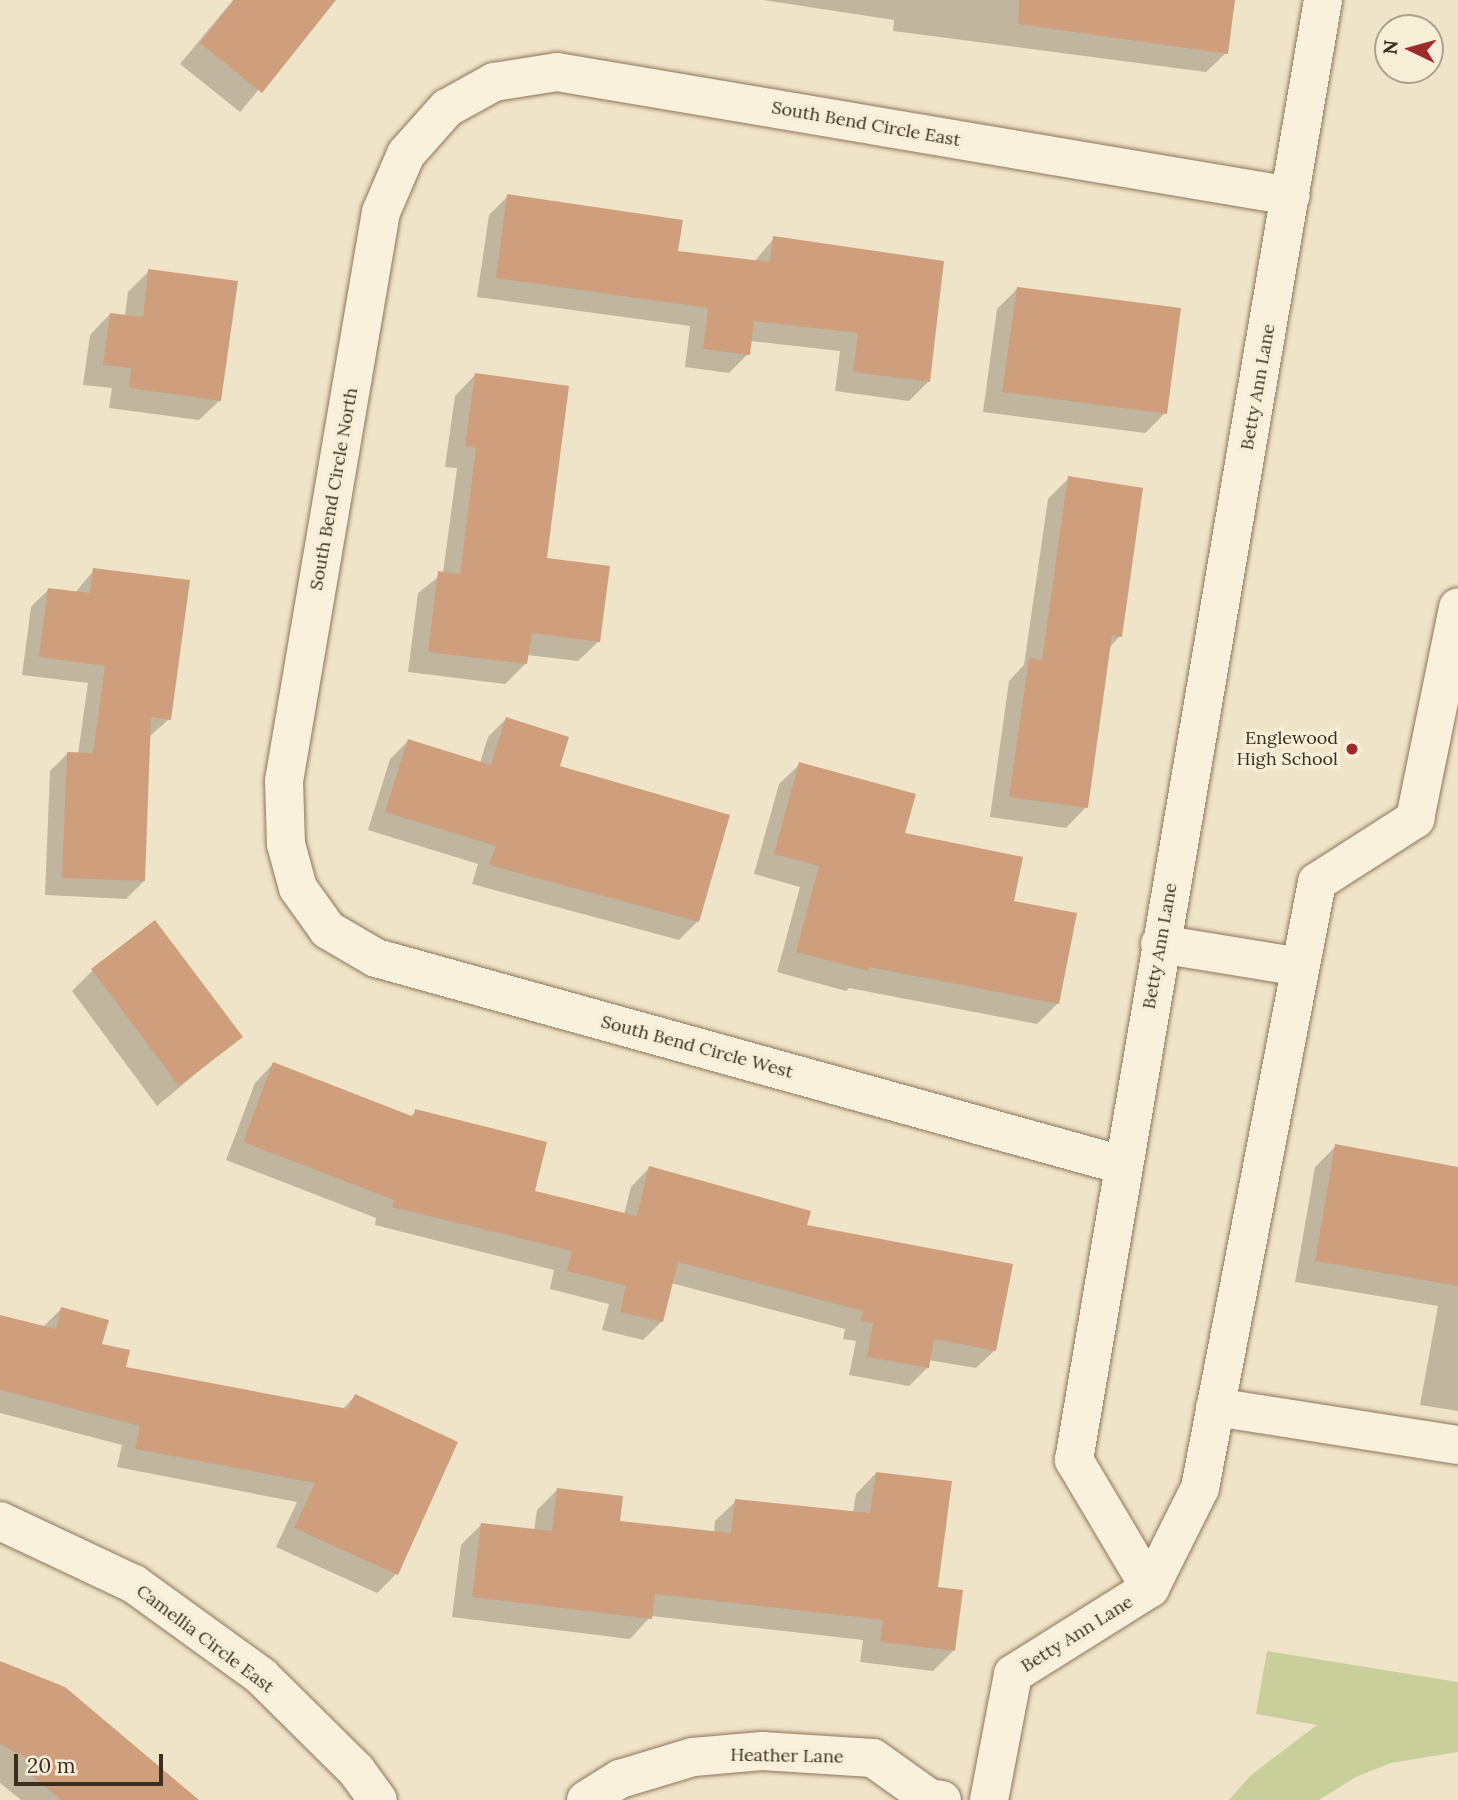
<!DOCTYPE html>
<style>
body{margin:0}
#map{position:relative;width:1458px;height:1800px;overflow:hidden;background:#f0e4c8;font-family:Lora,serif}
div>[style]{position:absolute}
.green>*{inset:0;background:#c9cf9b}
.shadow>*{inset:0;background:#0003}
.building>*{inset:0;background:#cf9f7d}
.roads{filter:drop-shadow(0 0 2px #8d765c) drop-shadow(0 0 2px #8d765c)}
.minor>*{height:38px;margin:-19px;padding:0 19px;transform-origin:19px;border-radius:19px;background:#faf1dc}
.dots>*{width:19px;height:19px;translate:-50% -50%;box-sizing:border-box;border:4px solid #f7eed8;border-radius:50%}
span{translate:-50% -50%;white-space:nowrap;text-align:center;line-height:1.15;-webkit-text-stroke:7px #f7eed8;paint-order:stroke}
.street-label{font-size:18px;color:#3d2e20}
.poi-label{font-size:18px;color:#3d2e20}
.right{translate:-100% -50%;text-align:right}
.north{position:absolute;left:1374px;top:14px;width:70px;height:70px;box-sizing:border-box;background:#f7eed8;border:2px solid #ada18e;border-radius:50%;rotate:275deg;font-size:19px;font-weight:700;line-height:28px;text-align:center;color:#3d2e20}
.north::after{content:'';display:block;margin:auto;width:24px;height:32px;background:#9e2a2b;clip-path:polygon(50% 0,100% 100%,50% 72%,0 100%)}
.scale{position:absolute;left:14px;top:1754px;width:149px;height:32px;box-sizing:border-box;border:4px solid #3d2e20;border-top:0;padding-left:9px;font-size:21px;line-height:24px;white-space:nowrap;color:#3d2e20;-webkit-text-stroke:5px #f7eed8;paint-order:stroke}
</style>
<div id="map">
<div class="green">
<div style="clip-path:polygon(1267px 1651px,1458px 1682px,1458px 1752px,1391px 1763px,1356px 1777px,1319px 1800px,1229px 1800px,1251px 1775px,1317px 1725px,1256px 1714px)"></div>
</div>
<div class="shadow">
<div style="clip-path:polygon(233px 0,334px 0,240px 112px,180px 64px)"></div>
<div style="clip-path:polygon(763px 0,1233px 0,1226px 53px,1206px 72px,893px 31px,894px 20px)"></div>
<div style="clip-path:polygon(508px 196px,676px 253px,754px 262px,774px 238px,928px 382px,909px 401px,835px 391px,840px 351px,750px 341px,748px 354px,729px 373px,685px 367px,690px 326px,477px 297px,489px 215px)"></div>
<div style="clip-path:polygon(149px 271px,220px 400px,199px 420px,109px 408px,112px 388px,83px 385px,90px 335px,110px 314px,125px 316px,128px 292px)"></div>
<div style="clip-path:polygon(1017px 289px,1165px 413px,1145px 433px,983px 412px,997px 309px)"></div>
<div style="clip-path:polygon(475px 375px,545px 560px,599px 641px,578px 661px,527px 655px,526px 663px,505px 684px,408px 672px,418px 593px,443px 573px,457px 468px,445px 467px,455px 396px)"></div>
<div style="clip-path:polygon(1069px 478px,1120px 636px,1109px 648px,1086px 807px,1066px 828px,990px 817px,1009px 681px,1024px 665px,1048px 499px)"></div>
<div style="clip-path:polygon(94px 570px,169px 719px,149px 737px,144px 881px,126px 899px,45px 895px,50px 771px,68px 753px,78px 754px,88px 683px,22px 675px,31px 607px,49px 589px,75px 593px)"></div>
<div style="clip-path:polygon(506px 719px,557px 767px,698px 921px,679px 940px,472px 884px,478px 864px,368px 830px,390px 759px,408px 741px,480px 763px,488px 737px)"></div>
<div style="clip-path:polygon(800px 764px,1012px 902px,1057px 1004px,1037px 1024px,849px 988px,846px 991px,777px 972px,800px 887px,754px 874px,779px 784px)"></div>
<div style="clip-path:polygon(92px 971px,240px 1037px,157px 1106px,72px 991px)"></div>
<div style="clip-path:polygon(273px 1064px,410px 1117px,416px 1111px,533px 1192px,624px 1215px,631px 1187px,649px 1168px,805px 1226px,995px 1350px,976px 1368px,928px 1360px,927px 1368px,909px 1386px,849px 1375px,856px 1341px,843px 1339px,845px 1329px,671px 1283px,662px 1321px,643px 1340px,602px 1330px,609px 1304px,550px 1289px,554px 1270px,375px 1225px,376px 1218px,226px 1160px,255px 1083px)"></div>
<div style="clip-path:polygon(1336px 1146px,1458px 1169px,1458px 1411px,1420px 1405px,1438px 1306px,1295px 1282px,1315px 1167px)"></div>
<div style="clip-path:polygon(61px 1309px,124px 1368px,342px 1410px,355px 1396px,396px 1574px,377px 1593px,276px 1547px,297px 1502px,117px 1467px,122px 1445px,0 1413px,0 1317px,42px 1328px)"></div>
<div style="clip-path:polygon(876px 1473px,954px 1650px,933px 1671px,860px 1662px,863px 1640px,651px 1616px,630px 1639px,452px 1617px,461px 1545px,482px 1524px,534px 1531px,537px 1510px,558px 1489px,618px 1523px,714px 1533px,715px 1521px,736px 1501px,853px 1513px,856px 1494px)"></div>
<div style="clip-path:polygon(0 1663px,194px 1800px,21px 1800px,0 1783px)"></div>
</div>
<div class="building">
<div style="clip-path:polygon(234px 0,336px 0,262px 93px,200px 43px)"></div>
<div style="clip-path:polygon(1019px 0,1235px 0,1228px 54px,1018px 24px)"></div>
<div style="clip-path:polygon(507px 194px,683px 220px,678px 251px,770px 262px,773px 236px,944px 261px,930px 382px,853px 372px,858px 333px,754px 321px,750px 355px,703px 349px,708px 308px,496px 278px)"></div>
<div style="clip-path:polygon(148px 269px,238px 281px,221px 401px,129px 388px,131px 368px,103px 365px,110px 313px,143px 317px)"></div>
<div style="clip-path:polygon(1017px 287px,1181px 308px,1167px 414px,1002px 392px)"></div>
<div style="clip-path:polygon(475px 373px,569px 386px,547px 558px,610px 566px,600px 642px,532px 633px,527px 664px,428px 652px,438px 571px,460px 574px,476px 448px,465px 446px)"></div>
<div style="clip-path:polygon(1068px 476px,1143px 488px,1122px 637px,1112px 635px,1088px 808px,1009px 797px,1029px 658px,1042px 660px)"></div>
<div style="clip-path:polygon(93px 568px,190px 580px,171px 720px,151px 717px,145px 881px,62px 878px,67px 752px,93px 753px,105px 666px,39px 657px,48px 588px,90px 593px)"></div>
<div style="clip-path:polygon(506px 717px,569px 737px,560px 766px,730px 815px,699px 922px,489px 865px,496px 846px,385px 812px,408px 739px,491px 765px)"></div>
<div style="clip-path:polygon(799px 762px,916px 794px,905px 833px,1023px 857px,1014px 901px,1077px 913px,1059px 1004px,869px 967px,868px 971px,796px 952px,819px 866px,774px 854px)"></div>
<div style="clip-path:polygon(155px 920px,243px 1037px,179px 1086px,91px 969px)"></div>
<div style="clip-path:polygon(273px 1062px,414px 1117px,415px 1109px,547px 1142px,535px 1191px,637px 1216px,649px 1166px,811px 1211px,807px 1225px,1013px 1264px,996px 1351px,934px 1339px,929px 1368px,867px 1357px,873px 1323px,861px 1321px,863px 1311px,678px 1262px,663px 1322px,620px 1312px,626px 1286px,567px 1271px,572px 1251px,392px 1207px,394px 1200px,243px 1142px)"></div>
<div style="clip-path:polygon(1335px 1144px,1458px 1167px,1458px 1286px,1315px 1261px)"></div>
<div style="clip-path:polygon(61px 1307px,109px 1320px,102px 1344px,130px 1350px,126px 1367px,348px 1409px,355px 1394px,458px 1442px,398px 1575px,294px 1528px,315px 1483px,135px 1449px,140px 1426px,0 1390px,0 1315px,56px 1329px)"></div>
<div style="clip-path:polygon(876px 1472px,952px 1481px,938px 1587px,963px 1590px,955px 1651px,880px 1642px,883px 1620px,655px 1594px,652px 1619px,472px 1597px,481px 1523px,552px 1531px,557px 1488px,623px 1496px,620px 1521px,731px 1533px,735px 1499px,870px 1513px)"></div>
<div style="clip-path:polygon(0 1661px,65px 1687px,199px 1800px,61px 1800px,30px 1774px,38px 1764px,0 1744px)"></div>
</div>
<div class="roads">
<div class="minor">
<div style="left:1160px;top:944px;width:142px;rotate:9.3deg"></div>
<div style="left:1122px;top:1165px;width:774px;rotate:-164.49deg"></div>
<div style="left:376px;top:958px;width:56px;rotate:-149.7deg"></div>
<div style="left:328px;top:930px;width:52px;rotate:-125.5deg"></div>
<div style="left:298px;top:888px;width:46px;rotate:-105.3deg"></div>
<div style="left:286px;top:844px;width:63px;rotate:-91.8deg"></div>
<div style="left:284px;top:781px;width:577px;rotate:-80.33deg"></div>
<div style="left:381px;top:212px;width:63px;rotate:-66.7deg"></div>
<div style="left:406px;top:154px;width:62px;rotate:-48.3deg"></div>
<div style="left:447px;top:108px;width:54px;rotate:-29deg"></div>
<div style="left:494px;top:82px;width:64px;rotate:-9deg"></div>
<div style="left:557px;top:72px;width:744px;rotate:9.59deg"></div>
<div style="left:1215px;top:1407px;width:246px;rotate:8.9deg"></div>
<div style="left:0;top:1521px;width:148px;rotate:25.2deg"></div>
<div style="left:134px;top:1584px;width:157px;rotate:35.9deg"></div>
<div style="left:261px;top:1676px;width:134px;rotate:44.7deg"></div>
<div style="left:356px;top:1770px;width:37px;rotate:54deg"></div>
<div style="left:1150px;top:1588px;width:149px;rotate:-120.7deg"></div>
<div style="left:1074px;top:1460px;width:1481px;rotate:-80.32deg"></div>
<div style="left:1150px;top:1588px;width:112px;rotate:-63.4deg"></div>
<div style="left:1200px;top:1488px;width:617px;rotate:-79.07deg"></div>
<div style="left:1317px;top:882px;width:117px;rotate:-32.7deg"></div>
<div style="left:1415px;top:819px;width:216px;rotate:-78.5deg"></div>
<div style="left:586px;top:1800px;width:40px;rotate:-32deg"></div>
<div style="left:620px;top:1779px;width:76px;rotate:-16.8deg"></div>
<div style="left:693px;top:1757px;width:69px;rotate:-5deg"></div>
<div style="left:762px;top:1751px;width:111px;rotate:3.6deg"></div>
<div style="left:873px;top:1758px;width:69px;rotate:35.5deg"></div>
<div style="left:929px;top:1798px;width:13px;rotate:9deg"></div>
<div style="left:989px;top:1800px;width:128px;rotate:-79.2deg"></div>
<div style="left:1013px;top:1674px;width:162px;rotate:-32.1deg"></div>
</div>
</div>
<div class="dots">
<div style="left:1352px;top:749px;background:#9e2a2b"></div>
</div>
<div class="street-label">
<span style="left:866px;top:124px;rotate:10deg">South Bend Circle East</span>
<span style="left:1258px;top:387px;rotate:-80deg">Betty Ann Lane</span>
<span style="left:334px;top:489px;rotate:-80deg">South Bend Circle North</span>
<span style="left:1160px;top:946px;rotate:-80deg">Betty Ann Lane</span>
<span style="left:697px;top:1047px;rotate:15deg">South Bend Circle West</span>
<span style="left:1077px;top:1634px;rotate:-32deg">Betty Ann Lane</span>
<span style="left:205px;top:1639px;rotate:37deg">Camellia Circle East</span>
<span style="left:787px;top:1756px;rotate:1deg">Heather Lane</span>
</div>
<div class="poi-label">
<span class="right" style="left:1338px;top:749px">Englewood<br>High School</span>
</div>
<div class="north">N</div>
<div class="scale">20 m</div>
</div>
